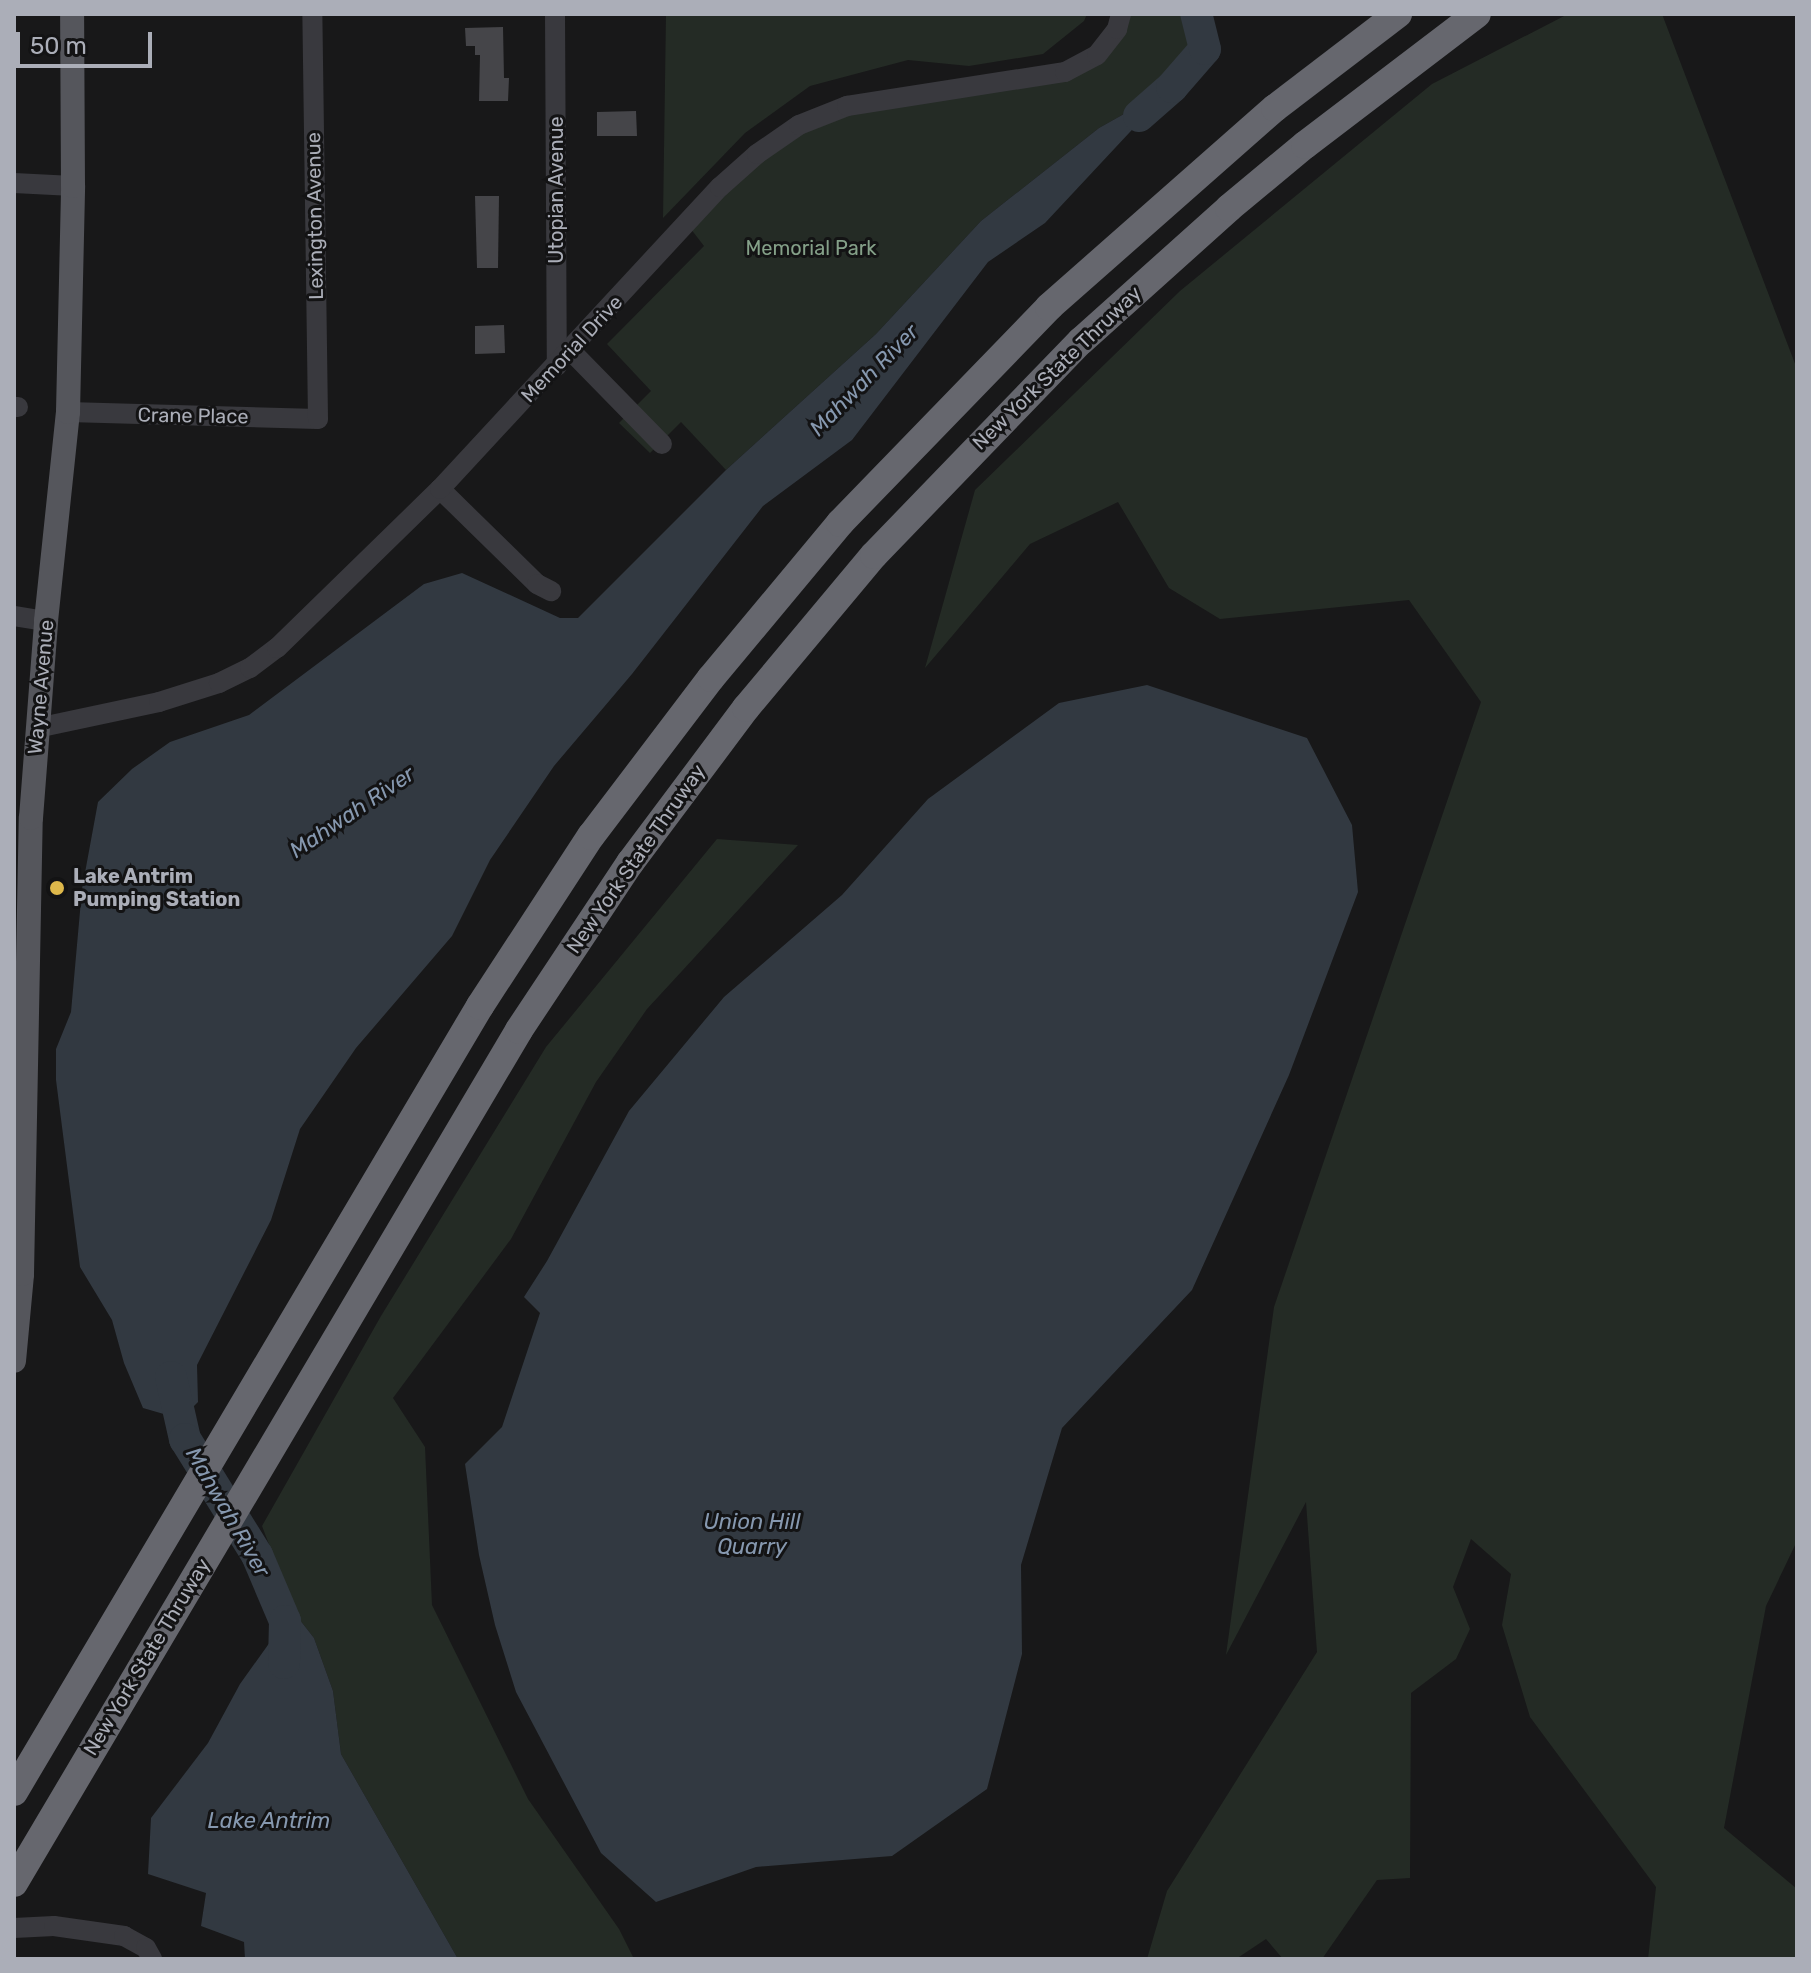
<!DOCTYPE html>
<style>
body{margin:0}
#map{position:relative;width:1811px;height:1973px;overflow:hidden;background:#181819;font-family:Rubik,sans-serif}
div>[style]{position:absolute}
.green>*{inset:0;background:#242b25}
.water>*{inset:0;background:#323941}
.river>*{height:32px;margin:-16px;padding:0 16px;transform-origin:16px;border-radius:16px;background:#323941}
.building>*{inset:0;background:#454549}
.round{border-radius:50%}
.minor>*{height:20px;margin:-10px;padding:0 10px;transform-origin:10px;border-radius:10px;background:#39393e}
.major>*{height:24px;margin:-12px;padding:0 12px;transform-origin:12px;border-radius:12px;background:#55565c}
.highway>*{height:28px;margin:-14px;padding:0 14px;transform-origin:14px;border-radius:14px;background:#66676e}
.dots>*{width:22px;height:22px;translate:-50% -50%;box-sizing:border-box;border:4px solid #131314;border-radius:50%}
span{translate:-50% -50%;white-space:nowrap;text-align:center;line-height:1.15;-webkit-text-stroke:6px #131314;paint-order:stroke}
.street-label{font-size:20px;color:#abaeb8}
.park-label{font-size:20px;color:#84a088}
.poi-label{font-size:20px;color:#abaeb8;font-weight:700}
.left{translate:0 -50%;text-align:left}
.water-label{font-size:22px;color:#8698af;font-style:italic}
.frame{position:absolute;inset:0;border:16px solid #abaeb8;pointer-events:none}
.scale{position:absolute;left:16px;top:32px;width:136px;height:36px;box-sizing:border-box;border:4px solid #abaeb8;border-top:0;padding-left:10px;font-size:24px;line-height:28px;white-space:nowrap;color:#abaeb8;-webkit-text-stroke:6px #131314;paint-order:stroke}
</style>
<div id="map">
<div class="green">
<div style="clip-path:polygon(666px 14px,1087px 14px,1084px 21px,1043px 54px,969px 66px,908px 60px,810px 86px,745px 133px,663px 218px)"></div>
<div style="clip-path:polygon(1121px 14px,1196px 14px,1205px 49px,1172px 87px,1099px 128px,981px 221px,876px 334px,726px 470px,681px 422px,650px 453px,619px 423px,651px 391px,607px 344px,704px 246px,687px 224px,799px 125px,1065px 72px,1097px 55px)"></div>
<div style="clip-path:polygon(1568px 14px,1662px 14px,1797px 369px,1797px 1541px,1766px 1606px,1724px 1828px,1797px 1889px,1797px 1959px,1648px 1959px,1656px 1887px,1530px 1717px,1502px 1625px,1511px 1574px,1471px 1539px,1453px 1587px,1470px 1629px,1456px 1659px,1411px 1693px,1410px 1878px,1377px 1880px,1322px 1959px,1283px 1959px,1266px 1939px,1236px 1959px,1147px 1959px,1167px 1891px,1317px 1652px,1306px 1502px,1226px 1655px,1274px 1307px,1481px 702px,1409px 600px,1220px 619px,1169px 588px,1118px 502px,1030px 544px,925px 668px,975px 490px,1180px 291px,1432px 84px)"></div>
<div style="clip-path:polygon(717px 839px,798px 845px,647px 1009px,596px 1082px,511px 1239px,393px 1398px,425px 1447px,432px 1605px,528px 1799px,619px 1929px,634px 1959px,458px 1959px,341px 1754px,333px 1691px,314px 1638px,296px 1615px,262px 1526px,381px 1316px,546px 1047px)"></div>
</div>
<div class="water">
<div style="clip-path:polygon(1172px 87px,1045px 223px,988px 262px,852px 440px,763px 506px,632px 674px,554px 766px,490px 860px,452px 936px,356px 1048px,300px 1129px,271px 1220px,197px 1365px,198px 1402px,181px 1419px,143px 1408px,124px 1363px,112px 1320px,80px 1267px,56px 1080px,56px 1049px,71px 1012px,82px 889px,98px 802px,132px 769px,170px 742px,249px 715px,424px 584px,462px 573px,560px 618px,578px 618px,726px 470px,876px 334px,981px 221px,1099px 128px)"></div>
<div style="clip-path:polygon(1147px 685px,1307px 738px,1352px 825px,1358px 892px,1289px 1075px,1192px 1290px,1062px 1428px,1021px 1565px,1022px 1654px,987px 1789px,892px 1856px,756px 1867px,656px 1902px,601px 1853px,516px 1692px,495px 1625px,479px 1555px,465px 1464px,502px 1427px,540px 1313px,524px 1297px,547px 1261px,629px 1111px,724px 997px,842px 895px,928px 799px,1059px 703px)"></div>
<div style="clip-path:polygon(296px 1615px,314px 1638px,333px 1691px,341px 1754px,458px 1959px,245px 1959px,244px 1942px,201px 1926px,206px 1893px,148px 1874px,151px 1818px,208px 1743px,240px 1684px,285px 1621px)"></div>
</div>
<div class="river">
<div style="left:1139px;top:116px;width:44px;rotate:-41.3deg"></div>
<div style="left:1172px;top:87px;width:50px;rotate:-49deg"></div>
<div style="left:1205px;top:49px;width:36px;rotate:-104deg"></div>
<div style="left:171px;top:1377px;width:64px;rotate:77.3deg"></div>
<div style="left:185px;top:1439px;width:137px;rotate:58.2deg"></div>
<div style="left:257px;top:1555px;width:72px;rotate:67deg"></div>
<div style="left:285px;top:1621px;width:42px;rotate:91.4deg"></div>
</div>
<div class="building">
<div style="clip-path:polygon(503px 27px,504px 78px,509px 78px,508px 101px,479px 101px,480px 55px,475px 55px,475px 46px,466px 46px,465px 28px)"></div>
<div style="clip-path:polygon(636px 111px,637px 136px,597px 136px,597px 112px)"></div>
<div style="clip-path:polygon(475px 196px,499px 196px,498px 268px,477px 268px)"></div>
<div style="clip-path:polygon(504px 325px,505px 353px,475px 354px,475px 326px)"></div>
<div class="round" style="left:48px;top:879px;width:18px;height:18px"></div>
</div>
<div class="minor">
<div style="left:555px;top:14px;width:352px;rotate:89.7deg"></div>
<div style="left:14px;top:183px;width:59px;rotate:2.9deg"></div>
<div style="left:571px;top:351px;width:130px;rotate:45.6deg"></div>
<div style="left:14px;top:407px;width:4px"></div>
<div style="left:68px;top:412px;width:250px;rotate:1.6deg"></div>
<div style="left:318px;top:419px;width:405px;rotate:-90.8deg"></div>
<div style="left:440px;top:489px;width:136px;rotate:44.4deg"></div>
<div style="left:537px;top:584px;width:16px;rotate:27deg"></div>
<div style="left:14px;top:616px;width:32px;rotate:9deg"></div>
<div style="left:37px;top:728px;width:125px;rotate:-12deg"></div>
<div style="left:159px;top:702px;width:63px;rotate:-17.6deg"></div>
<div style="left:219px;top:683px;width:34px;rotate:-26deg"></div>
<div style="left:250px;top:668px;width:34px;rotate:-37deg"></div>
<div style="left:277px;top:648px;width:228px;rotate:-44.3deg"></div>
<div style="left:440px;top:489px;width:412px;rotate:-47.2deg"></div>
<div style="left:720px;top:187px;width:50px;rotate:-41.7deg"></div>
<div style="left:757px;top:154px;width:51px;rotate:-34.6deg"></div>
<div style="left:799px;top:125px;width:52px;rotate:-21.6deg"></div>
<div style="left:847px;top:106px;width:221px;rotate:-8.9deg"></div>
<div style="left:1065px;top:72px;width:36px;rotate:-28deg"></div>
<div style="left:1097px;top:55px;width:33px;rotate:-52deg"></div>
<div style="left:1117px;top:29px;width:16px;rotate:-75deg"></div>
<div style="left:14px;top:1928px;width:40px;rotate:-2.9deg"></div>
<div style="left:54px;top:1926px;width:71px;rotate:8.1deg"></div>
<div style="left:124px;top:1936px;width:25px;rotate:29deg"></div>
<div style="left:146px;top:1948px;width:13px;rotate:61deg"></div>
</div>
<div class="major">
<div style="left:14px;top:1361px;width:87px;rotate:-84.7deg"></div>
<div style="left:22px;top:1274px;width:456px;rotate:-88.9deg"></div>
<div style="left:31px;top:818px;width:198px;rotate:-85.6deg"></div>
<div style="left:46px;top:621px;width:210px;rotate:-84deg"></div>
<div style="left:68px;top:412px;width:226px;rotate:-88.7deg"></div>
<div style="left:73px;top:186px;width:172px;rotate:-90.3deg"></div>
</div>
<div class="highway">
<div style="left:14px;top:1792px;width:914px;rotate:-59.34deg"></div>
<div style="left:480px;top:1006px;width:203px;rotate:-56.9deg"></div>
<div style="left:591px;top:836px;width:198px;rotate:-52.8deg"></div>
<div style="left:711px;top:678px;width:202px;rotate:-50.2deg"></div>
<div style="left:840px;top:523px;width:301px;rotate:-45.9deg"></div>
<div style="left:1049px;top:307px;width:301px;rotate:-41.4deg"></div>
<div style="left:1275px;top:108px;width:155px;rotate:-37.4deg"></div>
<div style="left:14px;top:1883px;width:991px;rotate:-59.37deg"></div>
<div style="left:519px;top:1030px;width:201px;rotate:-56.4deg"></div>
<div style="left:630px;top:863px;width:194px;rotate:-53.2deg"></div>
<div style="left:746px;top:708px;width:199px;rotate:-50.1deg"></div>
<div style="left:874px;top:555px;width:298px;rotate:-46deg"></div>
<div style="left:1081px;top:341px;width:199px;rotate:-41.9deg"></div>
<div style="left:1229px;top:208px;width:99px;rotate:-39.7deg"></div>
<div style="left:1305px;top:145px;width:216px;rotate:-37.3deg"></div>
</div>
<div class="dots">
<div style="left:57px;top:888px;background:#deb84b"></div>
</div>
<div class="street-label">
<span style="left:556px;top:190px;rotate:-90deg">Utopian Avenue</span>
<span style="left:315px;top:216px;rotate:-91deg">Lexington Avenue</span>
<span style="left:572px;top:349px;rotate:-47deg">Memorial Drive</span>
<span style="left:1057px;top:368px;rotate:-44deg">New York State Thruway</span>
<span style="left:193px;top:416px;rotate:1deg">Crane Place</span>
<span style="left:41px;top:687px;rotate:-85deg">Wayne Avenue</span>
<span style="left:636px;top:859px;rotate:-55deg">New York State Thruway</span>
<span style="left:147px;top:1657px;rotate:-59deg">New York State Thruway</span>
</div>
<div class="park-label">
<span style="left:811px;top:248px">Memorial Park</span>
</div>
<div class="poi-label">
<span class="left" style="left:73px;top:888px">Lake Antrim<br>Pumping Station</span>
</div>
<div class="water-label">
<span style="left:864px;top:380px;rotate:-46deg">Mahwah River</span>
<span style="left:352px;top:812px;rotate:-34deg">Mahwah River</span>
<span style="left:228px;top:1512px;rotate:60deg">Mahwah River</span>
<span style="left:752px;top:1534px">Union Hill<br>Quarry</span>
<span style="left:269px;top:1821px">Lake Antrim</span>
</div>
<div class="frame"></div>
<div class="scale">50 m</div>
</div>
